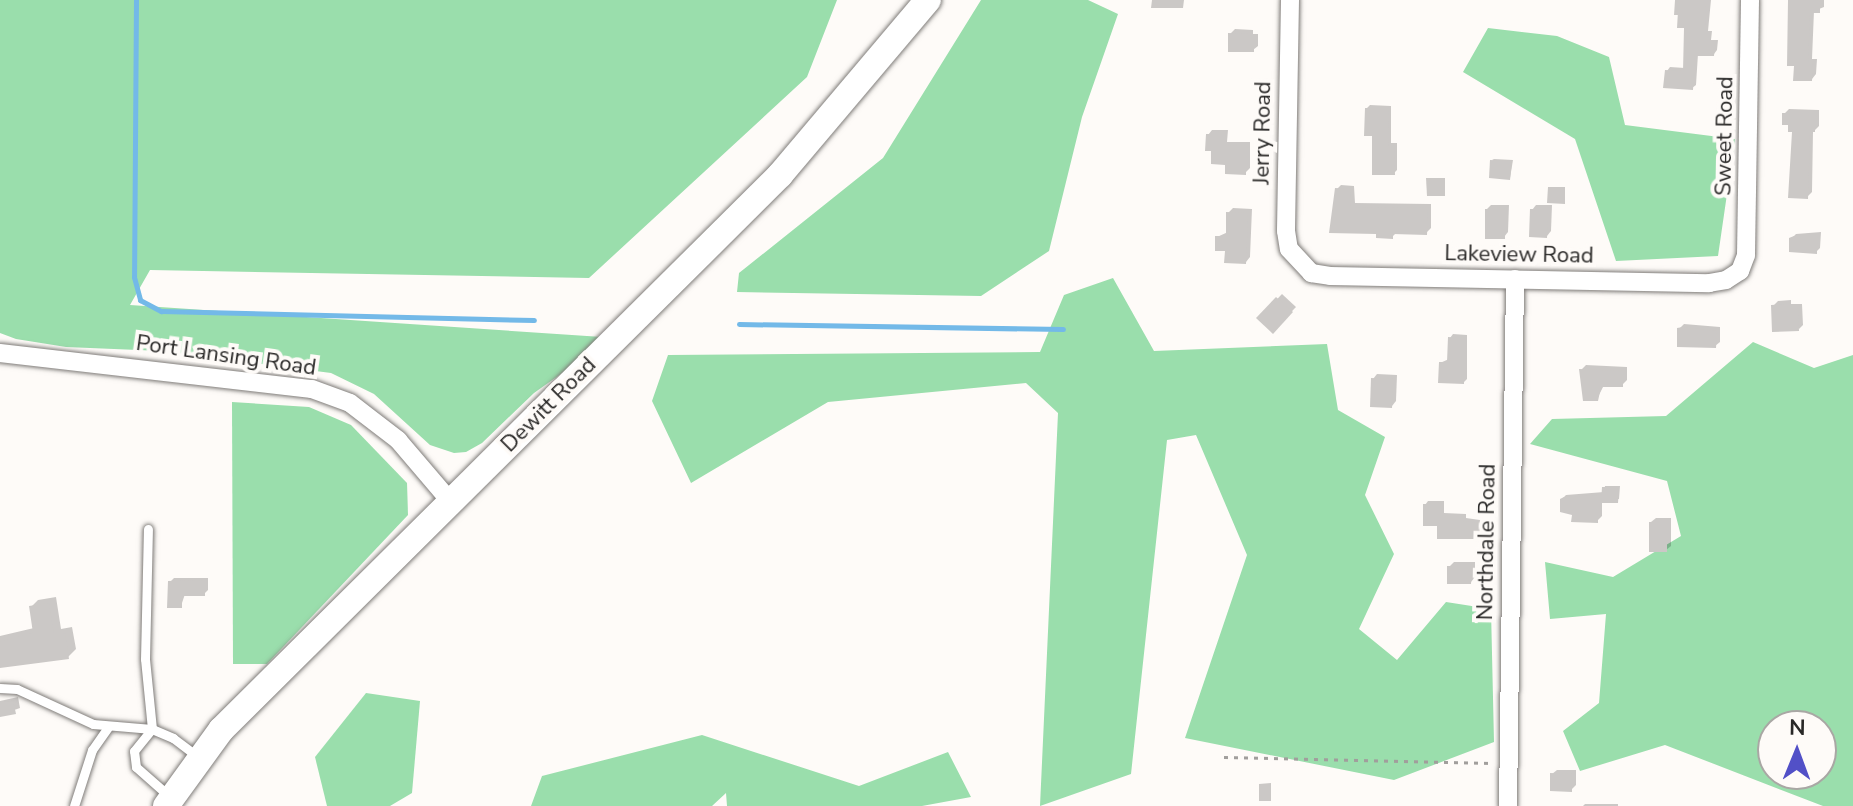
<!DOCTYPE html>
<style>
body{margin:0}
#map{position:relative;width:1853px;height:806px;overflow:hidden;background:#fefbf8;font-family:"Nunito Sans",sans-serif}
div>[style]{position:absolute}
.green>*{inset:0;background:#9adeac}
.shadow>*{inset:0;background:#0003}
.stream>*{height:5px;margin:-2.5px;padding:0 2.5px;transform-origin:2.5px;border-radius:2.5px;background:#73b9e8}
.building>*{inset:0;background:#cbc8c6}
.path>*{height:3px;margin-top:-1.5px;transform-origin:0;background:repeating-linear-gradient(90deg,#a19e9c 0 4px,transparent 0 10px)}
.roads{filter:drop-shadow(0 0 2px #7f7c79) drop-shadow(0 0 2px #7f7c79)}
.lane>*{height:9px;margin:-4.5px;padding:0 4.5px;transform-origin:4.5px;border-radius:4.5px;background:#fff}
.street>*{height:18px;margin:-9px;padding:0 9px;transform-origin:9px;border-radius:9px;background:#fff}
.secondary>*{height:26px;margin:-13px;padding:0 13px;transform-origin:13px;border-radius:13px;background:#fff}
span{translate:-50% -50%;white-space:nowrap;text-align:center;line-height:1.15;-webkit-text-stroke:8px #fefbf8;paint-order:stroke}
.street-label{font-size:22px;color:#292827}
.north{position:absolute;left:1757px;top:710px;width:80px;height:80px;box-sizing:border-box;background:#fefbf8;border:2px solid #a9a7a4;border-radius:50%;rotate:1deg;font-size:22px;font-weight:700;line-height:32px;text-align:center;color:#292827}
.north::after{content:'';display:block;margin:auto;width:28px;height:36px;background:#5250c7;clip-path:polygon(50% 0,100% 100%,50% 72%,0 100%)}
</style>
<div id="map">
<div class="green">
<div style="clip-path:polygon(0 0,837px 0,807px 77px,589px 278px,150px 270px,130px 305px,602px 337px,565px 371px,534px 393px,482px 443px,466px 452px,454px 453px,430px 445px,374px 394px,331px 373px,162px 351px,66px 347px,16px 339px,0 333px)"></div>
<div style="clip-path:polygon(981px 0,1088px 0,1118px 14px,1082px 117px,1049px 251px,981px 296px,737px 292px,739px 273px,883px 158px)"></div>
<div style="clip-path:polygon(1488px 28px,1557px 36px,1609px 57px,1625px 125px,1735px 139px,1718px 256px,1616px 261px,1575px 139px,1463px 72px)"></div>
<div style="clip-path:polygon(1113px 278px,1154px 351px,1327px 344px,1338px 410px,1385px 437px,1365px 495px,1394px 554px,1359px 629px,1397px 660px,1446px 602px,1491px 609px,1494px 742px,1394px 780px,1185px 738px,1247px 555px,1196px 435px,1167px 440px,1131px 774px,1040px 806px,1058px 413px,1026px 383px,828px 402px,691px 483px,652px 401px,668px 355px,1040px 352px,1064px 295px)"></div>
<div style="clip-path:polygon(evenodd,1753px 342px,1814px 368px,1853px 355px,1853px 806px,1823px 806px,1665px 745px,1580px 771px,1563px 731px,1599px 703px,1606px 614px,1550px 619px,1545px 562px,1613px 577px,1681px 536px,1667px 481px,1530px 444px,1552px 419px,1666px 416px,1753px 342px,1773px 726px,1821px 726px,1821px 774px,1773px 774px,1773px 726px)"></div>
<div style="clip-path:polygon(232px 402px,309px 407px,351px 425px,407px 483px,408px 515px,267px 664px,233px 664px)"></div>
<div style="clip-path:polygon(366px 693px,420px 701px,412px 793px,390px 806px,327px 806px,315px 757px)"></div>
<div style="clip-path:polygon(702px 735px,859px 786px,948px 752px,971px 797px,922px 806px,727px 806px,726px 793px,712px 806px,531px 806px,542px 776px)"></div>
</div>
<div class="shadow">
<div style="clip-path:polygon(1152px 0,1184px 0,1183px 8px,1151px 8px)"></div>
<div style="clip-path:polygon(1675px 0,1711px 0,1708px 31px,1712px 31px,1711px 40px,1718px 40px,1717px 50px,1714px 54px,1698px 54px,1696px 85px,1692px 88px,1667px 71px,1670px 67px,1685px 68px,1686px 26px,1680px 15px,1674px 15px)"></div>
<div style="clip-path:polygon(1790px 0,1824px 0,1824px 7px,1814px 11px,1812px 59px,1817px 59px,1816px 74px,1812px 79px)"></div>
<div style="clip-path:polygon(1235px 29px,1253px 30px,1253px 34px,1258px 34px,1258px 46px,1253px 50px,1230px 34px)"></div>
<div style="clip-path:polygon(1370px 105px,1391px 106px,1391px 143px,1397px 143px,1397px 170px,1394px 173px,1374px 134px,1367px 108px)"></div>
<div style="clip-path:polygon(1789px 109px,1819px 110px,1819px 126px,1813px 132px,1812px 192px,1807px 197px,1794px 130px,1784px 114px)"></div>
<div style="clip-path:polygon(1212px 130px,1228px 130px,1227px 142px,1250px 142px,1250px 168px,1245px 173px,1227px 163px,1208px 135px)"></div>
<div style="clip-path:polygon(1494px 159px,1513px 160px,1510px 178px,1492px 160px)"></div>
<div style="clip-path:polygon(1341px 185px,1354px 186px,1355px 203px,1431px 204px,1431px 228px,1426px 233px,1397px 232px,1392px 237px,1379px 232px,1331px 231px,1337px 189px)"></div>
<div style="clip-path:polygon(1491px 205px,1509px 205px,1508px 232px,1504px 237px,1487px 209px)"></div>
<div style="clip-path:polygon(1536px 205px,1552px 205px,1551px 231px,1547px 236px,1532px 210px)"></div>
<div style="clip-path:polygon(1233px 208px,1252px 209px,1250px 257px,1246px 262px,1217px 237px,1228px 232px,1228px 213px)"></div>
<div style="clip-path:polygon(1821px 232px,1820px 248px,1816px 252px,1791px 239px,1796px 234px)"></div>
<div style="clip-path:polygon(1282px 294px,1296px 307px,1273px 331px,1259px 318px)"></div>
<div style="clip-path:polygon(1791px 300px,1791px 304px,1802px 304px,1803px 325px,1799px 329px,1773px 306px,1778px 301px)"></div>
<div style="clip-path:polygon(1684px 324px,1720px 327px,1720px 342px,1715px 346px,1679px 329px)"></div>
<div style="clip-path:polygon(1453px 334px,1467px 335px,1467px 379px,1464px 382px,1440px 363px,1449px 359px,1450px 338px)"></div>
<div style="clip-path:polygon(1586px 365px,1627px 367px,1627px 380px,1622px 385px,1604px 385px,1597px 399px,1581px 370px)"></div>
<div style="clip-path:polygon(1377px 374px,1397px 375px,1396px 401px,1392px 406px,1373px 379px)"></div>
<div style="clip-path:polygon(1605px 486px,1620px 486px,1619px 499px,1602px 501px,1602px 516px,1597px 521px,1574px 513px,1562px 499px,1566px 495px,1604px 492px)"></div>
<div style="clip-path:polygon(1428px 501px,1444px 501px,1444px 513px,1466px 514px,1466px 518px,1480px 520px,1480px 533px,1476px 537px,1439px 524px,1425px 505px)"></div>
<div style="clip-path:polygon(1656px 518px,1671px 518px,1671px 546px,1666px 550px,1651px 522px)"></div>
<div style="clip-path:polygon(1454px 562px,1475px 562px,1475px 577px,1471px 582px,1449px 567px)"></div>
<div style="clip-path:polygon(174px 578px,208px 578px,208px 590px,204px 594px,185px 594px,181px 606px,170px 582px)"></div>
<div style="clip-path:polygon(56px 597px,61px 629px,72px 627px,76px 649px,68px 657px,0 667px,0 636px,34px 628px,31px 607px,38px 600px)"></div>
<div style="clip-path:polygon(18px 697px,20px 708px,0 715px,0 701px)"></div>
<div style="clip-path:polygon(1557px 770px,1576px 770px,1576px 785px,1571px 790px,1552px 774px)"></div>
<div style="clip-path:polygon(1585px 804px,1618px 804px,1618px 806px,1583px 806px)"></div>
</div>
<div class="stream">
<div style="left:136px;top:0;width:277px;rotate:90.4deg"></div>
<div style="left:134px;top:277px;width:24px;rotate:75deg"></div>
<div style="left:140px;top:300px;width:24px;rotate:28deg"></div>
<div style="left:161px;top:311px;width:373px;rotate:1.4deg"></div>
<div style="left:739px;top:324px;width:324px;rotate:0.9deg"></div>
</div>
<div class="building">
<div style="clip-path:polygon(1788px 0,1820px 0,1820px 13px,1810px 13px,1808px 63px,1813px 63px,1812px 81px,1793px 81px,1794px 66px,1787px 66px)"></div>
<div style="clip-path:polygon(1688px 5px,1706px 5px,1705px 34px,1709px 34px,1709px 43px,1715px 43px,1714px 56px,1695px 56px,1693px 90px,1663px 88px,1665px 70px,1683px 71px,1684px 28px,1677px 28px,1678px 11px,1688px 11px)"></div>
<div style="clip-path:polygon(1228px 33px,1249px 34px,1249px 38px,1254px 38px,1254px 52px,1228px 52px)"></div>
<div style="clip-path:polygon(1365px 108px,1389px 108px,1388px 146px,1394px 145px,1395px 175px,1372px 175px,1372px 136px,1364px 136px)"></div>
<div style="clip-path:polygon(1782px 113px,1815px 113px,1815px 132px,1810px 132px,1808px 199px,1788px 198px,1792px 132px,1788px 132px,1788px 125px,1782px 125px)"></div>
<div style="clip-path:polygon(1206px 134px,1224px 134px,1224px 145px,1246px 146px,1246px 175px,1225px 174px,1225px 165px,1211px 164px,1211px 151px,1205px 151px)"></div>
<div style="clip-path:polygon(1490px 160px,1512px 161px,1510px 180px,1489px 178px)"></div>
<div style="clip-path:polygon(1426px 178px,1445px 178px,1445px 196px,1427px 196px)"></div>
<div style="clip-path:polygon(1548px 187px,1565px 187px,1565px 204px,1547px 203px)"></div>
<div style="clip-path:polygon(1335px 188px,1350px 189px,1351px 207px,1428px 208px,1427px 235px,1393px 234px,1393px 239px,1376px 238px,1376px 234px,1329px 233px)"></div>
<div style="clip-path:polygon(1485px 209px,1505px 209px,1505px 239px,1485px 239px)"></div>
<div style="clip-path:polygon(1530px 209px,1548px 209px,1547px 238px,1529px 237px)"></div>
<div style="clip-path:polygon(1226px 212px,1248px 213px,1246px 264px,1224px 263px,1225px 251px,1215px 251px,1215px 236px,1226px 236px)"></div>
<div style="clip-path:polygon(1794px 236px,1817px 236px,1817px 254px,1789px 252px,1789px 238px)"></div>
<div style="clip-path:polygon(1276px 297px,1293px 312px,1273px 334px,1256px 318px)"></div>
<div style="clip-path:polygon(1787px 304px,1787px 308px,1798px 308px,1799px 331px,1772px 332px,1771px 305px)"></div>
<div style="clip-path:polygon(1683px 327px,1717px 331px,1716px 348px,1677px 347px,1677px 328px)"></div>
<div style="clip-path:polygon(1448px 337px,1464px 338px,1464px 384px,1438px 383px,1439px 362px,1447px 362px)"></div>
<div style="clip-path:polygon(1579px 369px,1623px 371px,1623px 387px,1601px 387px,1598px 401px,1583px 401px)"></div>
<div style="clip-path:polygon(1371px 378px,1393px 379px,1392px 408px,1370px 407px)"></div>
<div style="clip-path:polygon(1602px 487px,1619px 487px,1618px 503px,1601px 503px)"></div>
<div style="clip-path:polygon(1598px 495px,1598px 523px,1571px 522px,1572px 515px,1560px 512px,1560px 499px,1564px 497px)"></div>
<div style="clip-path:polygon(1423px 504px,1441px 504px,1441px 516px,1463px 517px,1463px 521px,1478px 523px,1477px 539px,1437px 539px,1437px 526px,1423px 526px)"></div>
<div style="clip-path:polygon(1649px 522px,1667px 522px,1667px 552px,1649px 552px)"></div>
<div style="clip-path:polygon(1447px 566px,1472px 566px,1471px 584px,1447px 584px)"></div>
<div style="clip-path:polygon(205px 580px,205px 596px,182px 596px,182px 608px,167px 608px,168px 581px)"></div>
<div style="clip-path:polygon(49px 603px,54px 635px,65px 633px,69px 659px,0 668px,0 642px,33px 633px,29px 606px)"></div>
<div style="clip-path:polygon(13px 700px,16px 714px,0 717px,0 703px)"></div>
<div style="clip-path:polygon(1550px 773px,1572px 774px,1572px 792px,1550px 791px)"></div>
<div style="clip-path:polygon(1271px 783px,1271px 801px,1259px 801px,1259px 784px)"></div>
</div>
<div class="path">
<div style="left:1224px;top:757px;width:268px;rotate:1.3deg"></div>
</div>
<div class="roads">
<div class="lane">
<div style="left:0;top:688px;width:17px;rotate:3deg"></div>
<div style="left:17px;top:689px;width:84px;rotate:24.7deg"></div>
<div style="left:93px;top:724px;width:59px;rotate:4.8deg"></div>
<div style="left:152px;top:729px;width:70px;rotate:-95.7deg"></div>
<div style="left:145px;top:659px;width:130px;rotate:-88.7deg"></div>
<div style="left:169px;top:796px;width:44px;rotate:-138.7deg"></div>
<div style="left:136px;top:767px;width:16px;rotate:-97deg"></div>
<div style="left:134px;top:751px;width:28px;rotate:-51deg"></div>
<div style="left:152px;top:729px;width:23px;rotate:23deg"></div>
<div style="left:173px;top:738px;width:30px;rotate:37deg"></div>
<div style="left:74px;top:806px;width:59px;rotate:-72.2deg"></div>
<div style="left:92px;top:750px;width:28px;rotate:-55deg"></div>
</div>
<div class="street">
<div style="left:1290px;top:0;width:231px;rotate:91deg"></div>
<div style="left:1286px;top:231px;width:18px;rotate:81deg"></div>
<div style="left:1289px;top:249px;width:33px;rotate:47deg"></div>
<div style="left:1311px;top:273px;width:19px;rotate:9deg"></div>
<div style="left:1330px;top:276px;width:379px;rotate:1.1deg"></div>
<div style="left:1709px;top:283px;width:17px;rotate:-10deg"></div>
<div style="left:1726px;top:280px;width:17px;rotate:-33deg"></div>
<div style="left:1740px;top:271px;width:17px;rotate:-69deg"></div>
<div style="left:1746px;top:255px;width:255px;rotate:-89.1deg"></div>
<div style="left:0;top:353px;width:314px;rotate:6.6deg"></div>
<div style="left:312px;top:389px;width:40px;rotate:20.2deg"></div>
<div style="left:350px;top:403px;width:61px;rotate:37.6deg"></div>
<div style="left:398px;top:440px;width:82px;rotate:49.5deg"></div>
<div style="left:1508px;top:806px;width:527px;rotate:-89.24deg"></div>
</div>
<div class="secondary">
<div style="left:166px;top:806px;width:94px;rotate:-54.1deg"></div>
<div style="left:221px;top:730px;width:788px;rotate:-44.79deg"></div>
<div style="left:780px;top:175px;width:229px;rotate:-49.8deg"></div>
</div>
</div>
<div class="street-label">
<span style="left:1263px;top:133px;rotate:-89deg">Jerry Road</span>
<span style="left:1725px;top:136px;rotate:-89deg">Sweet Road</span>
<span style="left:1519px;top:255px;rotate:1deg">Lakeview Road</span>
<span style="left:226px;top:356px;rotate:8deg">Port Lansing Road</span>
<span style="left:549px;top:405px;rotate:-45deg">Dewitt Road</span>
<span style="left:1487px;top:542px;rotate:-89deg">Northdale Road</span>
</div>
<div class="north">N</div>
</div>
